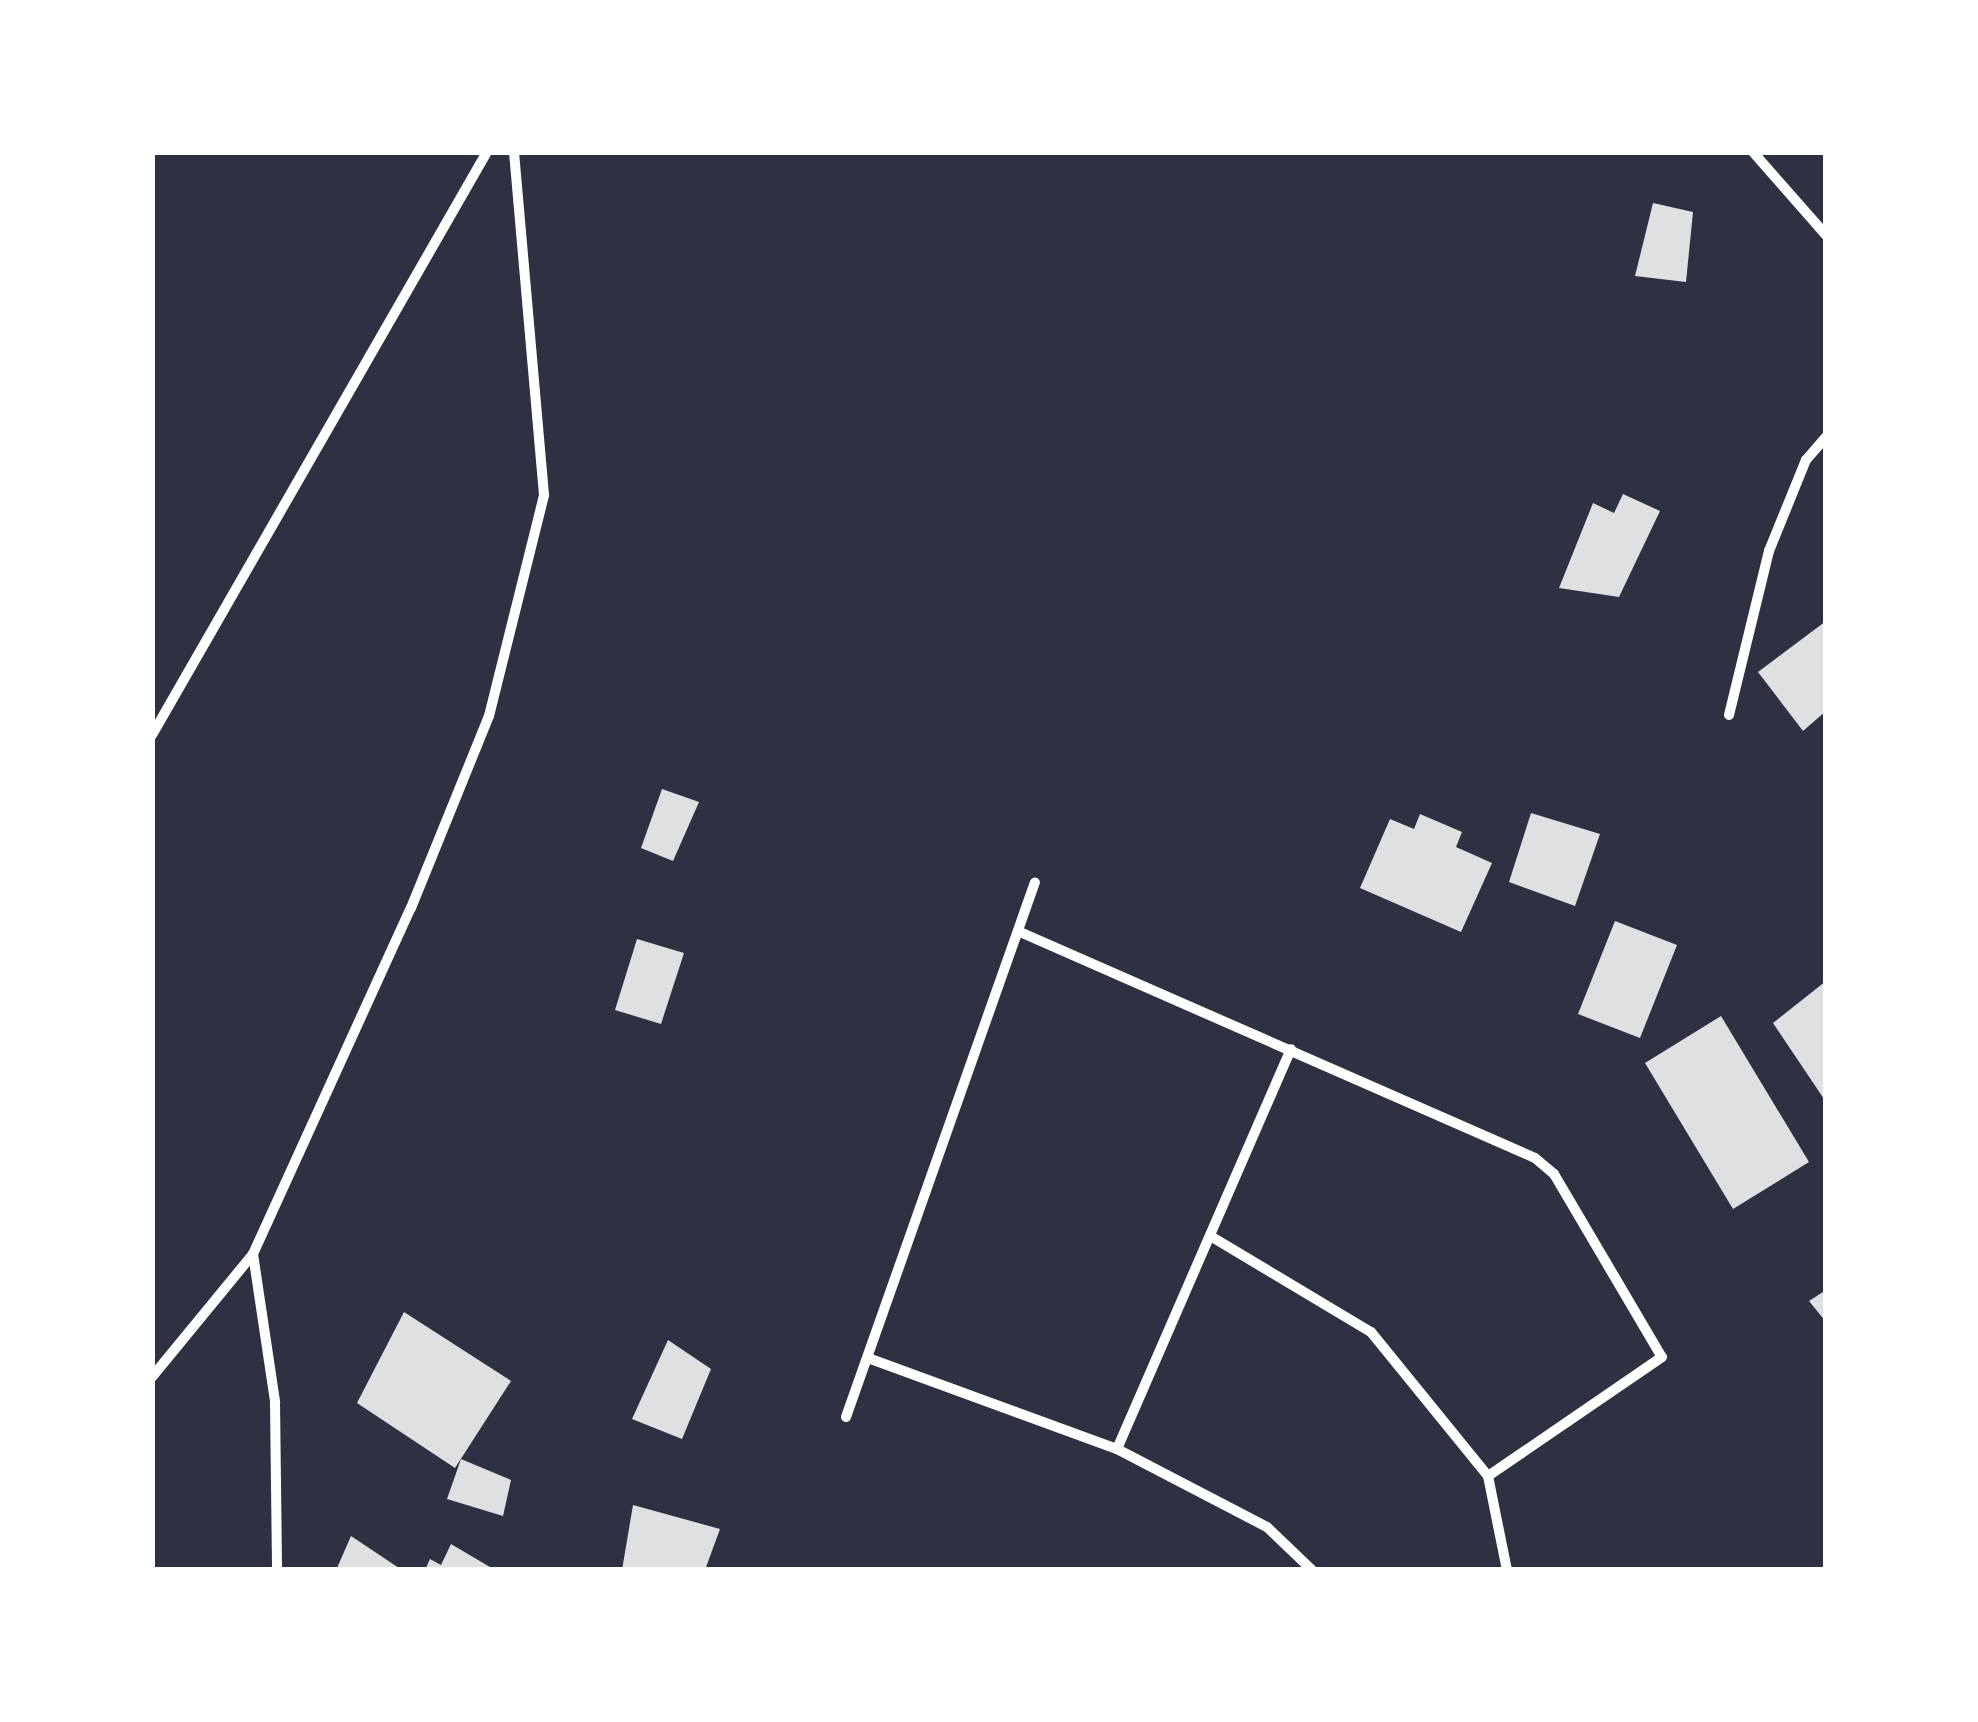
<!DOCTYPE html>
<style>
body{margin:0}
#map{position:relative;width:1978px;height:1722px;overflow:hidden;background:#2d3142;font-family:Roboto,sans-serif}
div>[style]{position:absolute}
.building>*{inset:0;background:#e0e0e3}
.minor>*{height:10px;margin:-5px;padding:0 5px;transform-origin:5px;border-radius:5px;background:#fff}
span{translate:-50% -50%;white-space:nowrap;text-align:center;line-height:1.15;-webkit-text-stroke:8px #fff;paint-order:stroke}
.frame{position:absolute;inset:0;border:155px solid #fff;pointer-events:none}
</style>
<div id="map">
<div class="building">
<div style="clip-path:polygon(1653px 203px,1693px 212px,1686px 282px,1635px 276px)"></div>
<div style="clip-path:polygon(1623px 494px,1660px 511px,1619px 597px,1559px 588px,1593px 503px,1614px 513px)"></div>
<div style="clip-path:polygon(1826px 621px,1826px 711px,1803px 731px,1758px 672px)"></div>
<div style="clip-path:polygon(662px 789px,699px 802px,673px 861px,641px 848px)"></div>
<div style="clip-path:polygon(1531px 813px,1600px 834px,1575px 906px,1509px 882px)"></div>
<div style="clip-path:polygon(1420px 814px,1462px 832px,1456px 847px,1492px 863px,1461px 932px,1360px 888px,1390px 819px,1414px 829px)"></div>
<div style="clip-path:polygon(1615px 921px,1677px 945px,1640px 1038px,1578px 1014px)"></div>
<div style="clip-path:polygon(637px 939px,684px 953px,661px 1024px,615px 1010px)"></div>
<div style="clip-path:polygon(1826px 981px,1826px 1102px,1773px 1023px)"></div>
<div style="clip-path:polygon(1721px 1016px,1809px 1162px,1733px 1209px,1645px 1063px)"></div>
<div style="clip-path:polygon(1826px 1290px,1826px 1322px,1809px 1301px)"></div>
<div style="clip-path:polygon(404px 1312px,511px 1381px,455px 1468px,357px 1403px)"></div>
<div style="clip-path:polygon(668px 1340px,711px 1369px,682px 1439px,632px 1419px)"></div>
<div style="clip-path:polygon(461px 1459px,511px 1480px,503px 1516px,447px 1499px)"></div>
<div style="clip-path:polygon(633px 1505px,720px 1529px,705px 1570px,622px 1570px)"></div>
<div style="clip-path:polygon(351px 1536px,402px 1570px,337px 1568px)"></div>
<div style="clip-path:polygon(451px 1544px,495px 1570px,425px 1570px,430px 1559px,441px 1565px)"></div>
</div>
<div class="minor">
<div style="left:1753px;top:152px;width:111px;rotate:48.7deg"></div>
<div style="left:1729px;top:715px;width:169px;rotate:-76.3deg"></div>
<div style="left:1769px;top:551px;width:98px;rotate:-67.9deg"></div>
<div style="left:1806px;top:460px;width:30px;rotate:-49deg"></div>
<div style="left:152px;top:735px;width:672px;rotate:-60.12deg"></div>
<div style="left:1020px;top:932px;width:562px;rotate:23.69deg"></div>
<div style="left:1535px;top:1158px;width:25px;rotate:40deg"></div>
<div style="left:1554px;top:1174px;width:212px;rotate:59.5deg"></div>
<div style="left:1662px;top:1357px;width:211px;rotate:145.6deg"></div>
<div style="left:1212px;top:1237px;width:185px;rotate:30.9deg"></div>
<div style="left:1371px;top:1332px;width:186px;rotate:50.9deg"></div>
<div style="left:1488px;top:1476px;width:96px;rotate:78.6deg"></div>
<div style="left:253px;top:1254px;width:150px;rotate:81.5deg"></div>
<div style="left:275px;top:1402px;width:168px;rotate:89.3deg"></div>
<div style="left:868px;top:1358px;width:265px;rotate:20.1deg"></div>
<div style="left:1117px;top:1449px;width:169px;rotate:27.5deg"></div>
<div style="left:1267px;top:1527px;width:62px;rotate:43.7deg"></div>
<div style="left:152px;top:1377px;width:159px;rotate:-50.6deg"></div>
<div style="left:253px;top:1254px;width:380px;rotate:-65.5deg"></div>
<div style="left:411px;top:908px;width:207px;rotate:-67.9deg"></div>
<div style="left:489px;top:716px;width:228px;rotate:-76deg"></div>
<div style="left:544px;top:495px;width:344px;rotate:-95deg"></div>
<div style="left:846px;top:1417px;width:567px;rotate:-70.54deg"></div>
<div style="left:1117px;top:1449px;width:436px;rotate:-66.5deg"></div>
</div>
<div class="frame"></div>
</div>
